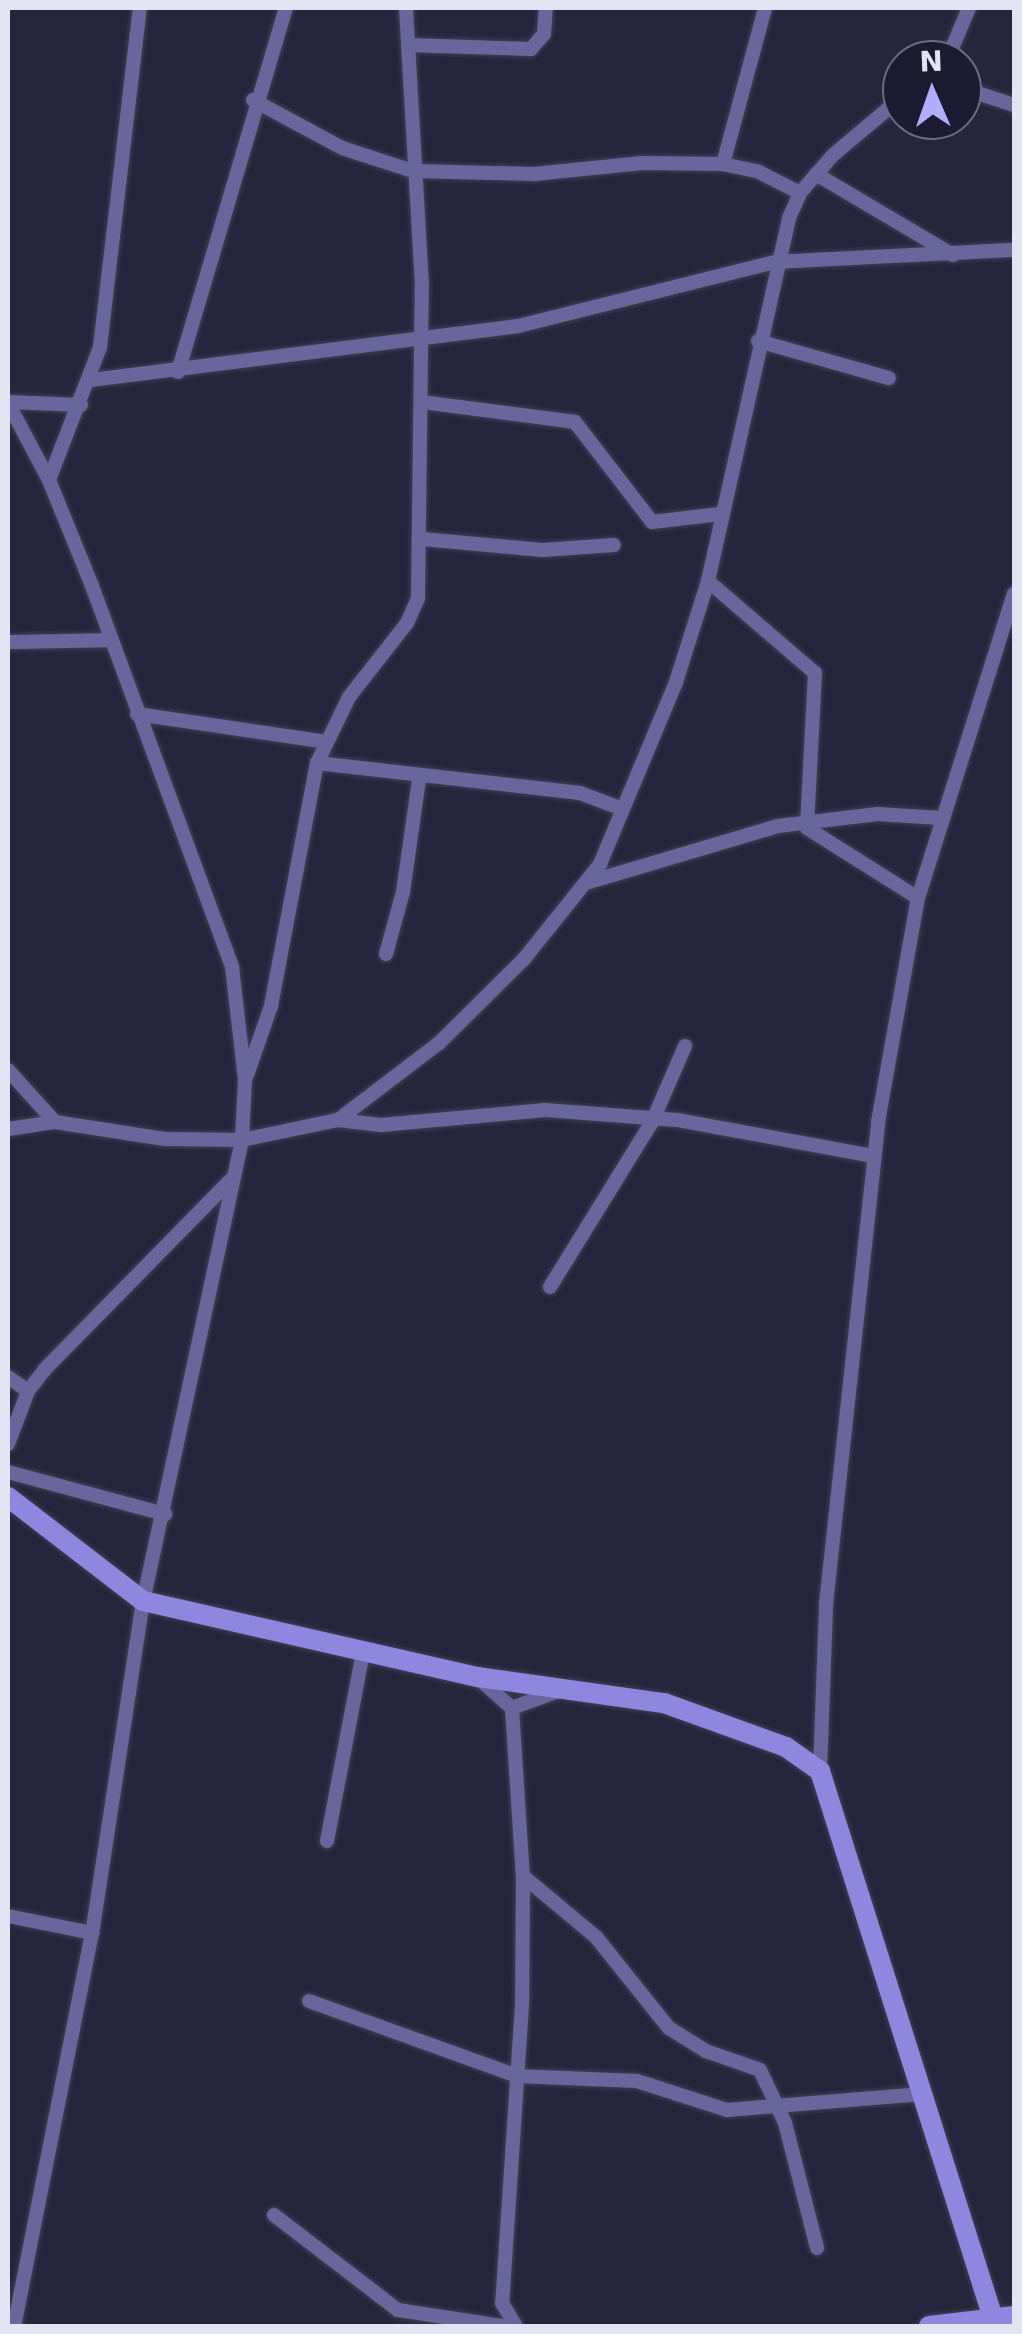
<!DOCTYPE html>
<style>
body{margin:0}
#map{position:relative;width:1022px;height:2334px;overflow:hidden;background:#27253d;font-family:"DejaVu Sans",sans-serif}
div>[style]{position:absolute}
.roads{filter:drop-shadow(0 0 2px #414056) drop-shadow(0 0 2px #414056)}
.street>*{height:14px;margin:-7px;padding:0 7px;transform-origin:7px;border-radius:7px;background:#69669c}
.secondary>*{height:20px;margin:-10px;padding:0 10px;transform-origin:10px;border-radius:10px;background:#8f87df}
span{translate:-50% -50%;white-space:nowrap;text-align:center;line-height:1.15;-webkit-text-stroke:8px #1d1b32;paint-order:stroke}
.frame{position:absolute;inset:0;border:10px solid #e3e3f3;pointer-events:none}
.north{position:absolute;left:882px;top:40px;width:100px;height:100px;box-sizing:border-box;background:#1d1b32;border:2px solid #6c6b7f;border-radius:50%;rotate:358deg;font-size:28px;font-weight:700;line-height:40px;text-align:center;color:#e3e3f3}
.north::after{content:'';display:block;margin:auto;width:35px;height:45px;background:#b2adfa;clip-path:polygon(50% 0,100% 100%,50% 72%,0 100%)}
</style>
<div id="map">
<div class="roads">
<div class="street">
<div style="left:408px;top:45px;width:123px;rotate:1.9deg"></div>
<div style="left:531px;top:49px;width:20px;rotate:-49deg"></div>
<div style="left:544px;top:34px;width:26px;rotate:-86deg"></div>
<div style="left:947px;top:60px;width:56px;rotate:-67.1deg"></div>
<div style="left:962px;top:88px;width:55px;rotate:18.1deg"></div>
<div style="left:253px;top:100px;width:101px;rotate:28.3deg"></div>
<div style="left:342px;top:148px;width:75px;rotate:17.9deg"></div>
<div style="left:413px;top:171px;width:121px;rotate:1.4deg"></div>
<div style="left:534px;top:174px;width:109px;rotate:-5.8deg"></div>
<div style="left:642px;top:163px;width:81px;rotate:0.7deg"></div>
<div style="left:723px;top:164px;width:35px;rotate:12deg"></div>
<div style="left:757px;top:171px;width:48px;rotate:27.1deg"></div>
<div style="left:723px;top:164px;width:162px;rotate:-74.9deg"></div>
<div style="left:816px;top:174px;width:159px;rotate:30.6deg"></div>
<div style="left:758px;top:341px;width:136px;rotate:15.8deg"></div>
<div style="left:178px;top:372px;width:380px;rotate:-73.5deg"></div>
<div style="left:91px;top:380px;width:430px;rotate:-7.2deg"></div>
<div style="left:518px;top:326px;width:265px;rotate:-14deg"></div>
<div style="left:775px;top:262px;width:239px;rotate:-2.9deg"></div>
<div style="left:8px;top:402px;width:73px;rotate:2.4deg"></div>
<div style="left:422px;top:402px;width:154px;rotate:7.4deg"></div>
<div style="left:575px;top:422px;width:126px;rotate:52.4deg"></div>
<div style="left:652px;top:522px;width:68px;rotate:-6.7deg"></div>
<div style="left:8px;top:403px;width:87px;rotate:62deg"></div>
<div style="left:49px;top:480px;width:114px;rotate:67.9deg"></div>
<div style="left:92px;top:586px;width:406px;rotate:69.8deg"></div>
<div style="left:232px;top:967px;width:114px;rotate:83.4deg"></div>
<div style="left:245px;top:1080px;width:60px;rotate:92.9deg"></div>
<div style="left:242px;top:1140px;width:472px;rotate:102.1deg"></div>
<div style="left:143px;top:1601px;width:336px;rotate:98.7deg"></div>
<div style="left:92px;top:1933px;width:401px;rotate:101.2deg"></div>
<div style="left:49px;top:480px;width:142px;rotate:-69deg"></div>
<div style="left:100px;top:347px;width:341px;rotate:-83.3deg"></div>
<div style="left:422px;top:539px;width:121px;rotate:5.2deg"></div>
<div style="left:543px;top:550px;width:71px;rotate:-4deg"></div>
<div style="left:708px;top:581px;width:141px;rotate:40.7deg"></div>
<div style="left:815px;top:673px;width:155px;rotate:93deg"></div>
<div style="left:807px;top:828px;width:131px;rotate:32.2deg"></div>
<div style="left:8px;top:642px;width:102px;rotate:-1.1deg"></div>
<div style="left:137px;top:714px;width:191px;rotate:8.4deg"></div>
<div style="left:317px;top:763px;width:265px;rotate:6.5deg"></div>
<div style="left:580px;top:793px;width:43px;rotate:20.6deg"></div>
<div style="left:589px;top:882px;width:197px;rotate:-16.5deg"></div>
<div style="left:778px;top:826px;width:100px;rotate:-6.9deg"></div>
<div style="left:877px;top:814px;width:64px;rotate:3.6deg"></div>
<div style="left:386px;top:954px;width:64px;rotate:-74.7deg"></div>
<div style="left:403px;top:892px;width:114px;rotate:-81.9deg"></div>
<div style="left:8px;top:1070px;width:70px;rotate:47.9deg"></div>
<div style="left:247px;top:1075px;width:73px;rotate:-70.8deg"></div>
<div style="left:271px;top:1006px;width:247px;rotate:-79.3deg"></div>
<div style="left:317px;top:763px;width:73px;rotate:-64.1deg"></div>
<div style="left:349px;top:697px;width:94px;rotate:-51.9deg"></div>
<div style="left:407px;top:623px;width:27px;rotate:-66deg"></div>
<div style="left:418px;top:598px;width:312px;rotate:-89.3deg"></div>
<div style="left:422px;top:286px;width:278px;rotate:-93.3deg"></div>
<div style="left:338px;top:1120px;width:43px;rotate:6.6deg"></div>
<div style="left:381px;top:1125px;width:165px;rotate:-5.2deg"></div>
<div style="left:545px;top:1110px;width:132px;rotate:4.3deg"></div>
<div style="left:677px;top:1120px;width:200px;rotate:10.4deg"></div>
<div style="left:8px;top:1129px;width:48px;rotate:-8.5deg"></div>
<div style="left:55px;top:1122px;width:111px;rotate:8.8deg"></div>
<div style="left:165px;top:1139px;width:77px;rotate:0.7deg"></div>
<div style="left:242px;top:1140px;width:98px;rotate:-11.8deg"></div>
<div style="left:338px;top:1120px;width:127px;rotate:-37.3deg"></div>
<div style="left:439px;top:1043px;width:120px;rotate:-44.7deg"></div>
<div style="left:524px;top:959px;width:122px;rotate:-51.3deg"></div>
<div style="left:600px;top:864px;width:197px;rotate:-67.3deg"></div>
<div style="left:676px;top:682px;width:106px;rotate:-72.4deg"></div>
<div style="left:708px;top:581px;width:372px;rotate:-77.4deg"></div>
<div style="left:789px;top:218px;width:27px;rotate:-66deg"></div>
<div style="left:800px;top:193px;width:50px;rotate:-49deg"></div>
<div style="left:833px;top:155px;width:90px;rotate:-40deg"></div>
<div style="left:550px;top:1287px;width:194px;rotate:-58.3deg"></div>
<div style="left:652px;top:1122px;width:83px;rotate:-66.5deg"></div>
<div style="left:8px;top:1377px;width:24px;rotate:35deg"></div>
<div style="left:8px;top:1444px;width:57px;rotate:-69.3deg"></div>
<div style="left:28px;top:1391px;width:28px;rotate:-52deg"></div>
<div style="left:45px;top:1369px;width:265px;rotate:-45.5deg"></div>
<div style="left:8px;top:1472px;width:163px;rotate:15deg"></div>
<div style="left:478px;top:1678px;width:45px;rotate:41.4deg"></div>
<div style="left:512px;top:1708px;width:168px;rotate:86.3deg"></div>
<div style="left:523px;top:1876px;width:129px;rotate:90.4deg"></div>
<div style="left:522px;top:2005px;width:299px;rotate:93.8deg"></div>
<div style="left:502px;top:2303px;width:27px;rotate:59deg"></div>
<div style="left:512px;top:1708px;width:49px;rotate:-20.3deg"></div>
<div style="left:820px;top:1771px;width:167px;rotate:-87.9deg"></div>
<div style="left:826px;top:1604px;width:485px;rotate:-83.8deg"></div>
<div style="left:878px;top:1122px;width:228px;rotate:-79.9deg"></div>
<div style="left:918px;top:898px;width:319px;rotate:-72.5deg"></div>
<div style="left:327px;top:1841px;width:191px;rotate:-79.2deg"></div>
<div style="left:523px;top:1876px;width:95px;rotate:39.9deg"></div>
<div style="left:596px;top:1937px;width:117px;rotate:51.3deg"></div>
<div style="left:669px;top:2028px;width:44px;rotate:31.9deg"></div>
<div style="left:706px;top:2051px;width:57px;rotate:19.4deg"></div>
<div style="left:760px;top:2070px;width:59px;rotate:64.7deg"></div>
<div style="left:785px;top:2123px;width:129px;rotate:75.6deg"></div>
<div style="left:8px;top:1916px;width:86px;rotate:11.4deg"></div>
<div style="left:309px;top:2001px;width:221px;rotate:19.8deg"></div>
<div style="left:517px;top:2076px;width:120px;rotate:2.4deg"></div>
<div style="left:637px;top:2081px;width:95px;rotate:17.9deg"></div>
<div style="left:727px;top:2110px;width:196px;rotate:-4.7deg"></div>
<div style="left:274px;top:2215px;width:156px;rotate:37.5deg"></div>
<div style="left:398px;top:2310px;width:104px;rotate:8.8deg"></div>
</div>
<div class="secondary">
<div style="left:8px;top:1497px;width:170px;rotate:37.6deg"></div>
<div style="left:143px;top:1601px;width:344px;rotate:12.8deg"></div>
<div style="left:478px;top:1677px;width:188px;rotate:8deg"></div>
<div style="left:664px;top:1703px;width:130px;rotate:19.8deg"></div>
<div style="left:786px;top:1747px;width:42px;rotate:35.2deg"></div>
<div style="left:820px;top:1771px;width:574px;rotate:72.45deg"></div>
<div style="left:929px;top:2326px;width:86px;rotate:-6.7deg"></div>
</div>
</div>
<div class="frame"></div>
<div class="north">N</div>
</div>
